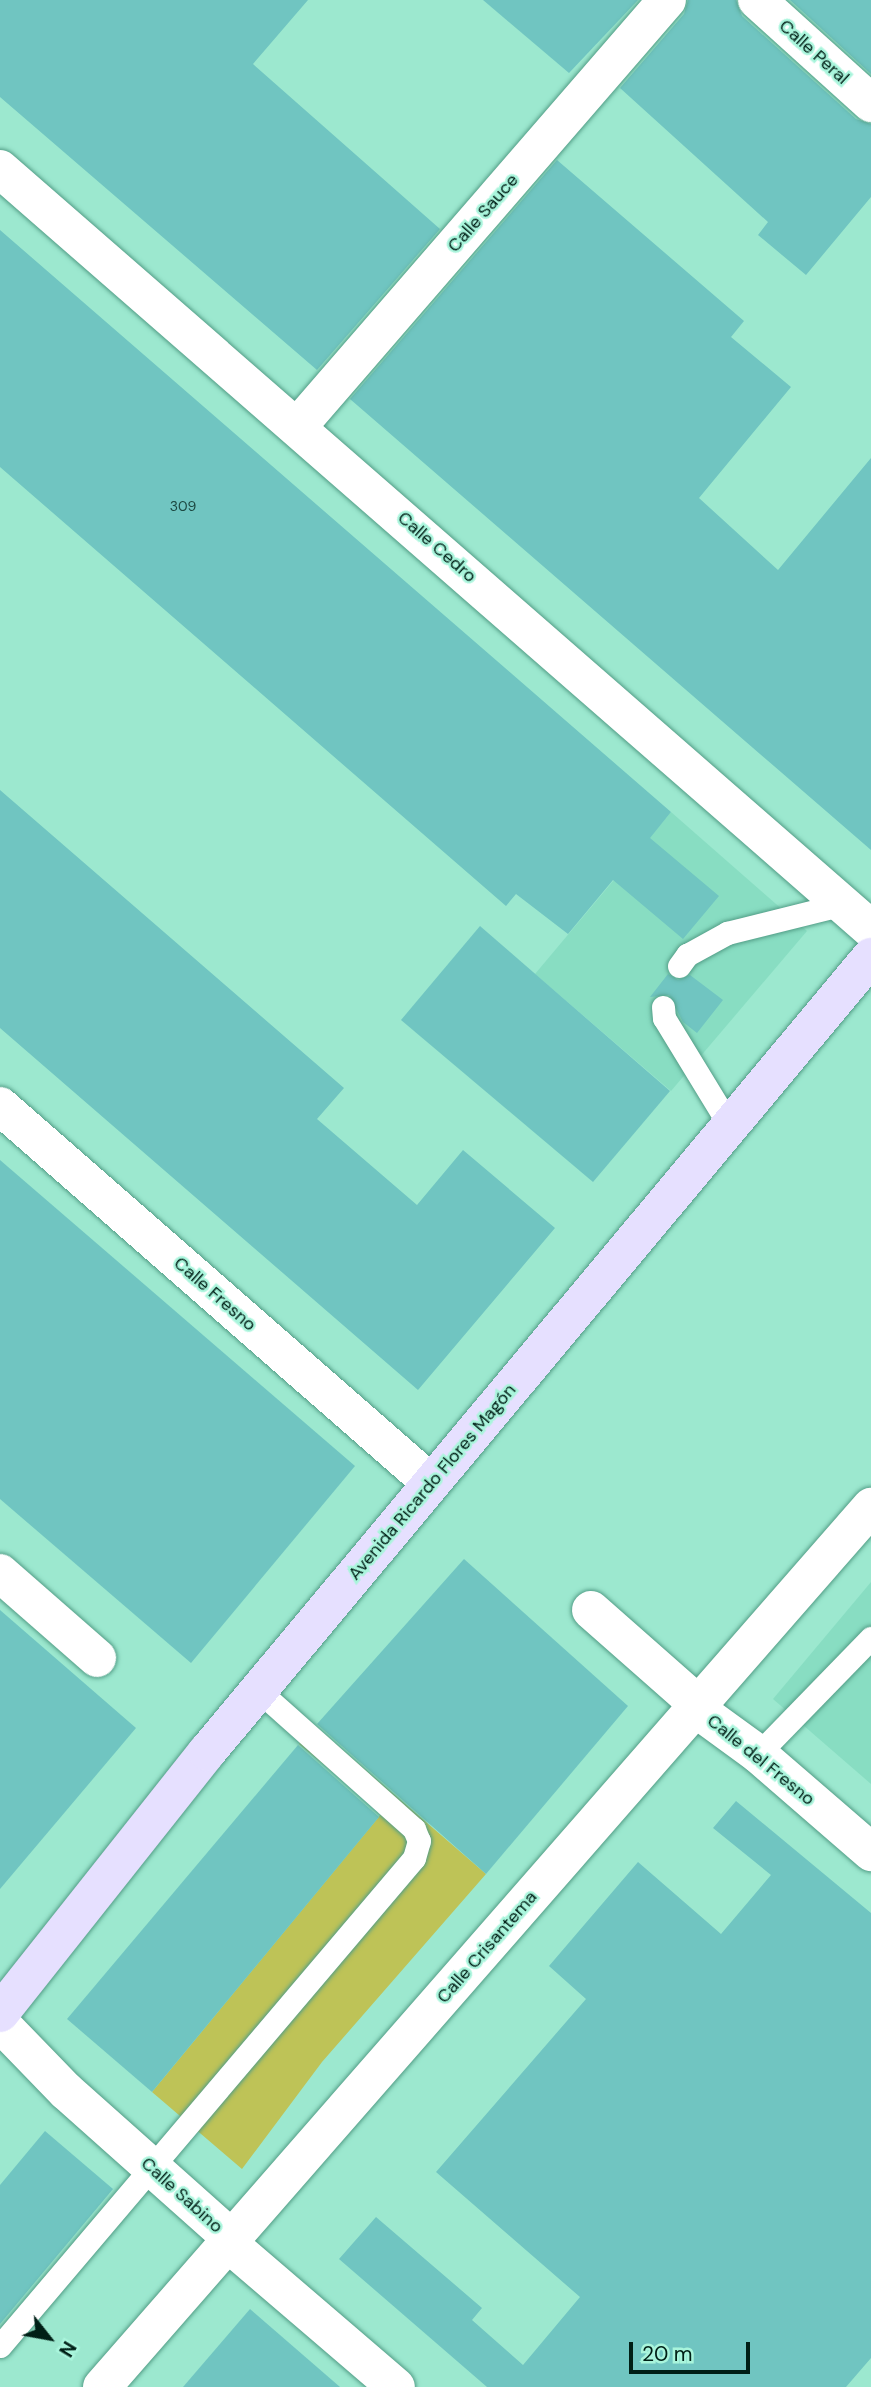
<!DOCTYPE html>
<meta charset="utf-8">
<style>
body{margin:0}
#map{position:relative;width:871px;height:2387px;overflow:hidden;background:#9ce8cf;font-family:"DM Sans",sans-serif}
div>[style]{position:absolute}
.built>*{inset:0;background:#88ddc2}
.green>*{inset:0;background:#bec357}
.building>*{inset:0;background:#70c5c1}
.roads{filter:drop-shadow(0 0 2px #529d86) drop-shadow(0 0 2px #529d86)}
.lane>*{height:23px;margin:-11.5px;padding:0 11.5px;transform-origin:11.5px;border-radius:11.5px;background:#fff}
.street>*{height:38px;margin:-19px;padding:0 19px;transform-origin:19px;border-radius:19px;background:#fff}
.secondary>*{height:38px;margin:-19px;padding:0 19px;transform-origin:19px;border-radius:19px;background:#e6e0ff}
span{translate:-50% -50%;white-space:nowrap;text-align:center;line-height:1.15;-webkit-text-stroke:5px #a9f5dc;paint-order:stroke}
.number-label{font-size:14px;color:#1c4841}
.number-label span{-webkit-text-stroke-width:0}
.street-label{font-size:18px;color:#001f16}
.north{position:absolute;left:14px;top:2303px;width:70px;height:70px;-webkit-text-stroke:5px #a9f5dc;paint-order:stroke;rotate:121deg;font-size:19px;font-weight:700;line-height:28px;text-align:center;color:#001f16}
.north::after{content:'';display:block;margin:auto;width:24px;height:32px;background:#001f16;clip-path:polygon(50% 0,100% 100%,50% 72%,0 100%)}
.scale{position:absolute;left:629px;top:2342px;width:121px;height:32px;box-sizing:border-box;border:4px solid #001f16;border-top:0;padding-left:9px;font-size:21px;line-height:24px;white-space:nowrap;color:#001f16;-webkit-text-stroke:5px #a9f5dc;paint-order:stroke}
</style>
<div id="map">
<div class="built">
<div style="clip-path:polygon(671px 812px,807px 931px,671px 1091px,535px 974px)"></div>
<div style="clip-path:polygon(871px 1582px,871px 1784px,773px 1699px)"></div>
</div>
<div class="green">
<div style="clip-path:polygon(315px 1726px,486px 1874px,322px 2062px,242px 2169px,152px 2092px,382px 1813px,299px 1744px)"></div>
</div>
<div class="building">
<div style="clip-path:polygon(0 0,308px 0,253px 64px,440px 229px,317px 370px,0 97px)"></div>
<div style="clip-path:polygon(483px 0,638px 0,569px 73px)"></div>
<div style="clip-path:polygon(688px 0,736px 0,742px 16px,856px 119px,871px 124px,871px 197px,806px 275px,758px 235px,768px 222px,620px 88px,684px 14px)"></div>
<div style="clip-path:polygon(790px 0,871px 0,871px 74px)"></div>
<div style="clip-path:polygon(557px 160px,744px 321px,731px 337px,791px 387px,699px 498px,778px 570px,871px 458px,871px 850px,350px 399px)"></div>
<div style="clip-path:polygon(0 230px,671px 812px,650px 838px,719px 896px,683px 939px,613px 880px,568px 934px,516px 894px,506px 906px,0 467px)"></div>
<div style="clip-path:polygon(0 790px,344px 1088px,317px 1119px,417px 1205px,463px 1150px,555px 1228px,418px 1390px,0 1028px)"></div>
<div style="clip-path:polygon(480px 926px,670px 1091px,593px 1182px,401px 1020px)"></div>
<div style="clip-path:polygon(668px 974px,678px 980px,690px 975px,723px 1000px,697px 1033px,683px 1022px,669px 995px,650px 997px)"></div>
<div style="clip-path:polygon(0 1160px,355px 1466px,191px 1663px,0 1499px)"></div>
<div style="clip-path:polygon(464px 1559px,628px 1706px,486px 1874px,317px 1724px)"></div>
<div style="clip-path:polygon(0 1610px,136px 1728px,0 1889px)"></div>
<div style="clip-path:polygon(298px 1745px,379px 1817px,152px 2092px,67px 2019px)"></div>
<div style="clip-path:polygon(736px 1801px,871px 1913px,871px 2358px,846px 2387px,487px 2387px,339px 2259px,376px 2217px,482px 2308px,472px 2320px,523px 2365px,580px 2297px,436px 2172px,586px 1999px,549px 1966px,638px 1862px,721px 1934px,771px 1875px,713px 1828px)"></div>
<div style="clip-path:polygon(45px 2131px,113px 2189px,0 2324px,0 2185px)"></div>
<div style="clip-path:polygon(250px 2309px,340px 2387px,183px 2387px)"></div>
</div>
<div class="roads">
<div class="lane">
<div style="left:679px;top:966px;width:14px;rotate:-54deg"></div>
<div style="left:687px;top:955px;width:46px;rotate:-28.8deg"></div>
<div style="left:727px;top:933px;width:120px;rotate:-14deg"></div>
<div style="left:663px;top:1007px;width:11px;rotate:85deg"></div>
<div style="left:664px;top:1018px;width:127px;rotate:58.6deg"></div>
<div style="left:758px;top:1754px;width:162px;rotate:-45.8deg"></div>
<div style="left:0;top:2346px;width:640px;rotate:-49.69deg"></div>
<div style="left:414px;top:1858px;width:18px;rotate:-74deg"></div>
<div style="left:419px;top:1841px;width:13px;rotate:-113deg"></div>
<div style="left:414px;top:1829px;width:209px;rotate:-138.3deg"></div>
</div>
<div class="street">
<div style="left:757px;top:0;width:154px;rotate:42.1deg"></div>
<div style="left:0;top:169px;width:1156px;rotate:41.11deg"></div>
<div style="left:299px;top:425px;width:562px;rotate:-49.11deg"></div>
<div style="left:0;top:1106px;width:573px;rotate:41.18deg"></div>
<div style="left:0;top:1573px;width:129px;rotate:41.2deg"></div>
<div style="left:591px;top:1610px;width:135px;rotate:41.4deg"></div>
<div style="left:692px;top:1699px;width:9px;rotate:72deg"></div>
<div style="left:695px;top:1708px;width:78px;rotate:36.1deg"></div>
<div style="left:758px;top:1754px;width:150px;rotate:40.9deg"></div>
<div style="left:0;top:2023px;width:95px;rotate:45.9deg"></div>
<div style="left:66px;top:2091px;width:221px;rotate:41.7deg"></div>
<div style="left:231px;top:2238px;width:6px;rotate:121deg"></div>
<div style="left:228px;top:2243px;width:221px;rotate:40.6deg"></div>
<div style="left:102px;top:2387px;width:1169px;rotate:-48.85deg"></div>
</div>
<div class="secondary">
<div style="left:0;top:2013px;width:333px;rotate:-51.6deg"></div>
<div style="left:207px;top:1752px;width:1036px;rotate:-50.13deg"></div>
</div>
</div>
<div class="number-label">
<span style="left:183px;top:506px">309</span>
</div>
<div class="street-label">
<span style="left:814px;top:52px;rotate:42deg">Calle Peral</span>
<span style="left:483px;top:213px;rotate:-49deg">Calle Sauce</span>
<span style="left:437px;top:547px;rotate:41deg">Calle Cedro</span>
<span style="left:215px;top:1294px;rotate:41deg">Calle Fresno</span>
<span style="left:432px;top:1482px;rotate:-50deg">Avenida Ricardo Flores Magón</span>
<span style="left:761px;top:1760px;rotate:39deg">Calle del Fresno</span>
<span style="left:487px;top:1947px;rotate:-49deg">Calle Crisantema</span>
<span style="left:182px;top:2195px;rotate:42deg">Calle Sabino</span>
</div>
<div class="north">N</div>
<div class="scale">20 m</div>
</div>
